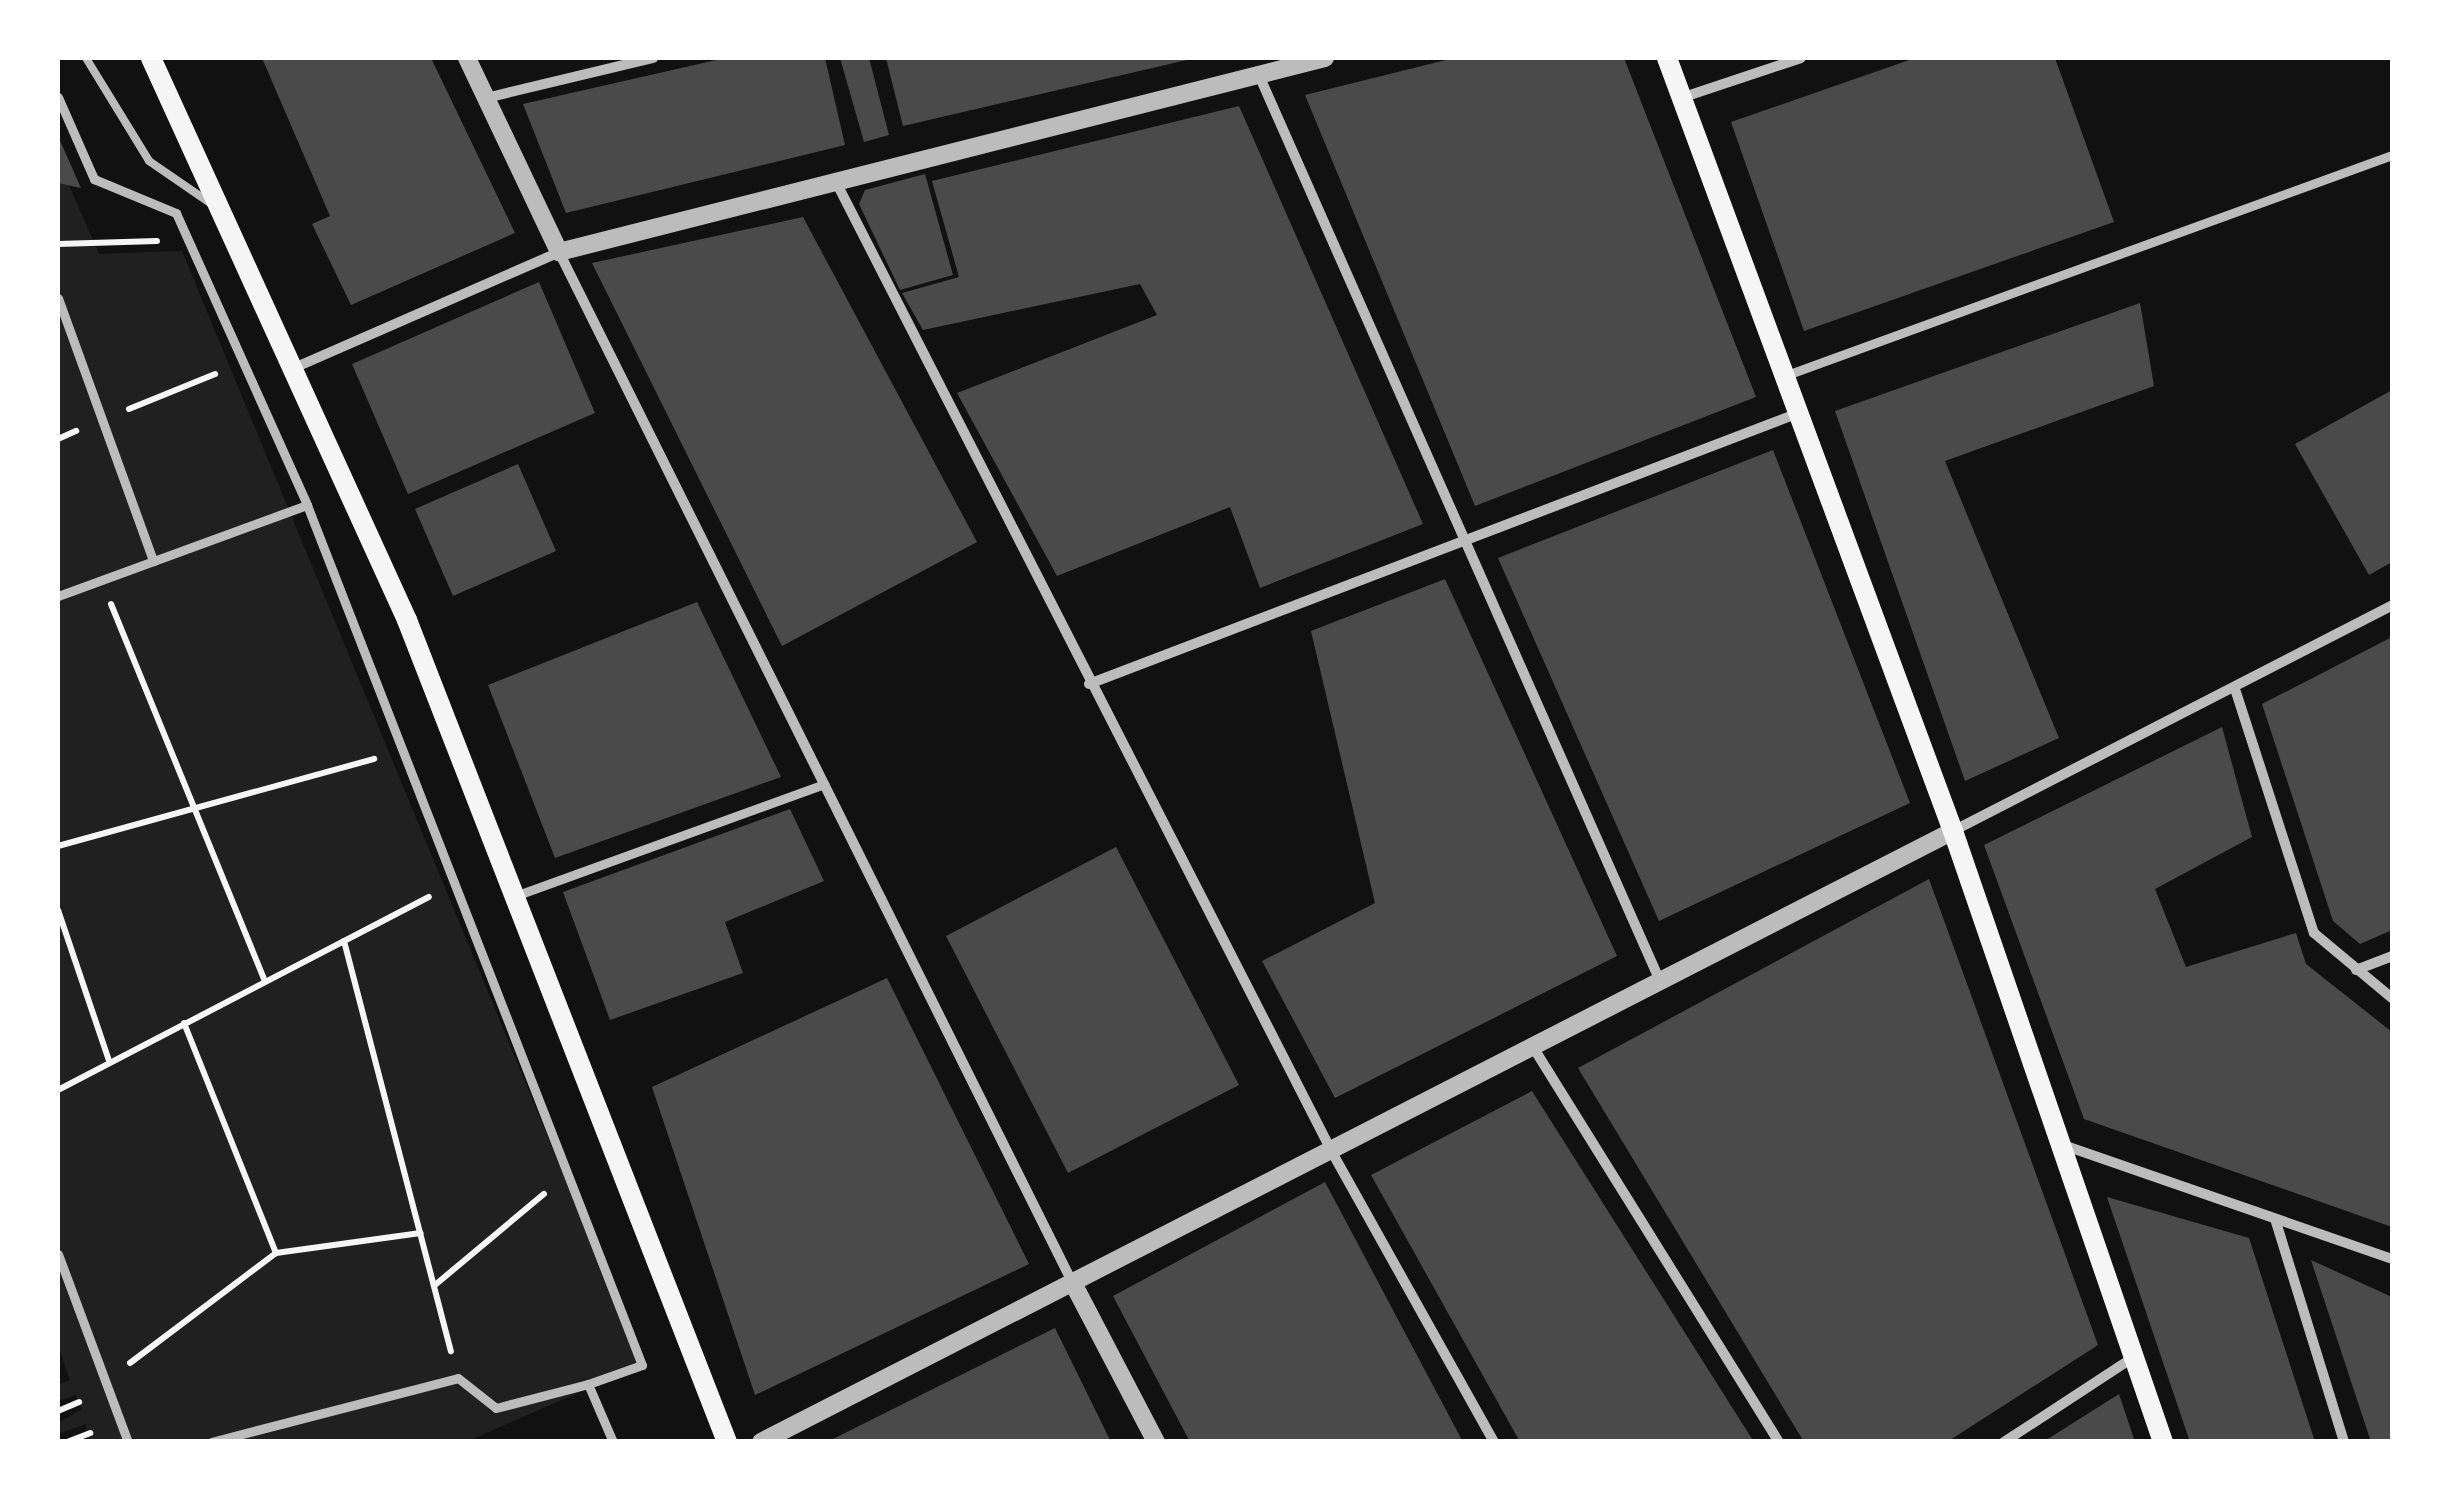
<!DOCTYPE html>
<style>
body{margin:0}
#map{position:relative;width:2450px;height:1499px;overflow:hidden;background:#111;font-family:"Fira Sans Condensed",sans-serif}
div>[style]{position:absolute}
.green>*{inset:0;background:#202020}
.building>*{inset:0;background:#4a4a4a}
.path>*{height:6px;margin:-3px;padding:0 3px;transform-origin:3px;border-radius:3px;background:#f5f5f5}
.service>*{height:8px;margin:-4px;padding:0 4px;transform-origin:4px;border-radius:4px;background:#bcbcbc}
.pedestrian>*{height:9px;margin:-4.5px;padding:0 4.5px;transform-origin:4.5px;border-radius:4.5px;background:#bcbcbc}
.minor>*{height:10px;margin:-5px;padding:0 5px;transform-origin:5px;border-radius:5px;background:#bcbcbc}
.tertiary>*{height:18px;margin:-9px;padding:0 9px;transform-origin:9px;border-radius:9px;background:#bcbcbc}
.secondary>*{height:20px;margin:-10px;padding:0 10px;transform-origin:10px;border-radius:10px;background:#f5f5f5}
span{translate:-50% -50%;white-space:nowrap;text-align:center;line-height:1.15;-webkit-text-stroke:8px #fff;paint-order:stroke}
.frame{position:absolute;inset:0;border:60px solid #fff;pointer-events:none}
</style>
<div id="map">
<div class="green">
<div style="clip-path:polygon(58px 160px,99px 254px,182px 251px,642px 1365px,468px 1441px,88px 1442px,86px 1424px,61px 1433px,58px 1423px,82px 1409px,76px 1395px,58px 1401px,58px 1385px,70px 1380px,58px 1346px)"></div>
</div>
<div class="building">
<div style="clip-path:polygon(262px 58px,431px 58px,515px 233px,351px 305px,312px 224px,330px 216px)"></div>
<div style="clip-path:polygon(725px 58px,825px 58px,845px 145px,566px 213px,523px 104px)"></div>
<div style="clip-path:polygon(840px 58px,869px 58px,889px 135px,864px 142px)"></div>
<div style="clip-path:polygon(886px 58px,1191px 58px,1191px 59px,903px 126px)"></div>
<div style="clip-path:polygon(1454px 58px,1624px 58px,1756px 397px,1475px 506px,1305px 95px)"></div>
<div style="clip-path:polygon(1915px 58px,2055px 58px,2114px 222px,1804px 331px,1731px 122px)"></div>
<div style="clip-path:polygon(1239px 106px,1423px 524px,1260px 588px,1230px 507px,1057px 576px,957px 393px,1157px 315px,1140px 284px,923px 330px,902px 293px,959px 277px,932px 181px)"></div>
<div style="clip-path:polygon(58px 136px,81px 188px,58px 183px)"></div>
<div style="clip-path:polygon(925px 174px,953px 275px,900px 290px,859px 204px,865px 190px)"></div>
<div style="clip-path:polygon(803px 217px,977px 542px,782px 646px,592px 263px)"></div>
<div style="clip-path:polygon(539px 282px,595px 413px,408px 494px,352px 364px)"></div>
<div style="clip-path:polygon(2140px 303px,2154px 386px,1945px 461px,2059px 738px,1965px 781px,1835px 411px)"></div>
<div style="clip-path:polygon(2392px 390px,2392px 562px,2369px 575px,2295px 444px)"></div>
<div style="clip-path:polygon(1773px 450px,1910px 803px,1659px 921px,1498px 558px)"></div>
<div style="clip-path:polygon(518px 464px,556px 551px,453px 596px,415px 509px)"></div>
<div style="clip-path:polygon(1445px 579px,1617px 956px,1335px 1098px,1262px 961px,1375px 903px,1311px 631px)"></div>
<div style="clip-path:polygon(697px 602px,781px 777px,555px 858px,488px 685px)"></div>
<div style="clip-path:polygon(2392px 637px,2392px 930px,2360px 944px,2333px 921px,2262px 704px)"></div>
<div style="clip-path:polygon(2222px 727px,2252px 837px,2155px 889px,2186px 967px,2296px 933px,2306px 964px,2392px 1032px,2392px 1227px,2084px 1119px,1984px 845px)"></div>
<div style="clip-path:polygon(790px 809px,824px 881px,725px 922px,743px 973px,610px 1020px,563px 892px)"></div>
<div style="clip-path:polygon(1116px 847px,1239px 1085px,1068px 1173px,946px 936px)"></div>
<div style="clip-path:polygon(1929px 879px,2098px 1345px,1947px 1442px,1804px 1442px,1578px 1068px)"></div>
<div style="clip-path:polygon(887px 978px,1029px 1264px,755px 1395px,652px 1087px)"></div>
<div style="clip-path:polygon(1532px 1091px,1754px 1442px,1520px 1442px,1371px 1175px)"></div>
<div style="clip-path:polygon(1325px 1182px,1463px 1442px,1190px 1442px,1113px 1296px)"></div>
<div style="clip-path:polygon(2107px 1197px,2249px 1238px,2315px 1442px,2190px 1442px)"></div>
<div style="clip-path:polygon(2311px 1260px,2392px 1297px,2392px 1442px,2371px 1442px)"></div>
<div style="clip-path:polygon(1055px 1328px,1111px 1442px,827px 1442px)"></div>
<div style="clip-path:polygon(2119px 1394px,2135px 1442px,2043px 1442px)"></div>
</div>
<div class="path">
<div style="left:58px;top:244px;width:99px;rotate:-1.7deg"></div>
<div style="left:129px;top:409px;width:93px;rotate:-22.1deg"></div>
<div style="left:58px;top:439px;width:20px;rotate:-24deg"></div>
<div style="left:111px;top:604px;width:407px;rotate:67.8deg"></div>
<div style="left:58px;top:846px;width:328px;rotate:-15.4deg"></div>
<div style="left:58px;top:910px;width:159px;rotate:71.3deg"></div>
<div style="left:344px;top:941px;width:424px;rotate:75.4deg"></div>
<div style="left:184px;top:1023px;width:248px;rotate:68.2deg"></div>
<div style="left:58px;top:1090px;width:418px;rotate:-27.5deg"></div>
<div style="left:435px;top:1285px;width:142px;rotate:-39.9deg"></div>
<div style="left:130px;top:1363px;width:183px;rotate:-37deg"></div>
<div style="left:276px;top:1253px;width:146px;rotate:-7.9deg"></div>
<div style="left:58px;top:1411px;width:23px;rotate:-23deg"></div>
<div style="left:67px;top:1442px;width:25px;rotate:-21deg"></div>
</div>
<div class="service">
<div style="left:86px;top:58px;width:121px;rotate:58.5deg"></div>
<div style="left:149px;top:161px;width:74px;rotate:34.5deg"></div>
</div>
<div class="pedestrian">
<div style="left:58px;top:97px;width:90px;rotate:66.3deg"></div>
<div style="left:94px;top:179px;width:89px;rotate:22.5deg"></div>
<div style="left:176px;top:213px;width:320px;rotate:65.8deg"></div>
<div style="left:307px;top:505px;width:923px;rotate:68.72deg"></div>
<div style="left:642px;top:1365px;width:57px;rotate:160.6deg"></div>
<div style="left:58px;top:298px;width:280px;rotate:70.1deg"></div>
<div style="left:1784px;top:376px;width:647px;rotate:-19.98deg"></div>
<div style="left:58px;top:596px;width:265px;rotate:-20.1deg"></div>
<div style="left:515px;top:896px;width:329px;rotate:-19.9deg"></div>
<div style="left:58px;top:1254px;width:201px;rotate:69.6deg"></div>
<div style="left:211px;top:1442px;width:255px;rotate:-14.5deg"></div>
<div style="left:458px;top:1378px;width:48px;rotate:38.3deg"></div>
<div style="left:496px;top:1408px;width:95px;rotate:-14.6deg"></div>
<div style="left:588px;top:1384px;width:63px;rotate:66.7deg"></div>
</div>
<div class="minor">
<div style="left:1258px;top:73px;width:993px;rotate:66.12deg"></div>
<div style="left:486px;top:98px;width:172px;rotate:-13.5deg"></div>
<div style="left:1681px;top:98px;width:126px;rotate:-18.4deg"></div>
<div style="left:835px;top:180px;width:1094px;rotate:62.92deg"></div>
<div style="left:1333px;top:1154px;width:330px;rotate:60.8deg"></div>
<div style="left:294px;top:368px;width:289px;rotate:-23.6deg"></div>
<div style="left:559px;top:252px;width:1155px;rotate:63.52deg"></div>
<div style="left:1089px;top:684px;width:757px;rotate:-20.9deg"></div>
<div style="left:2236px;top:692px;width:253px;rotate:72.1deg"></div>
<div style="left:2314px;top:933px;width:102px;rotate:39.8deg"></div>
<div style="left:1953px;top:831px;width:494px;rotate:-27.2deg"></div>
<div style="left:2356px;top:970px;width:39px;rotate:-21deg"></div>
<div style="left:1533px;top:1047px;width:465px;rotate:58.1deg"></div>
<div style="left:2063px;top:1145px;width:348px;rotate:19.1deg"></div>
<div style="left:2276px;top:1222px;width:230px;rotate:72.8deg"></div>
<div style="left:2004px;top:1442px;width:155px;rotate:-33.2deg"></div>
</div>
<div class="tertiary">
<div style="left:467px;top:58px;width:215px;rotate:64.6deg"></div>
<div style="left:559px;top:252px;width:790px;rotate:-14.21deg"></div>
<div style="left:1075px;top:1287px;width:175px;rotate:62.4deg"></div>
<div style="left:761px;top:1442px;width:1339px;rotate:-27.14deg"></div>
</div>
<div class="secondary">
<div style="left:151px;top:58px;width:618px;rotate:65.51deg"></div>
<div style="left:407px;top:620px;width:882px;rotate:68.73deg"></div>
<div style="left:1667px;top:58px;width:824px;rotate:69.7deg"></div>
<div style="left:1953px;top:831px;width:646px;rotate:71.03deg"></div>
</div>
<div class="frame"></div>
</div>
